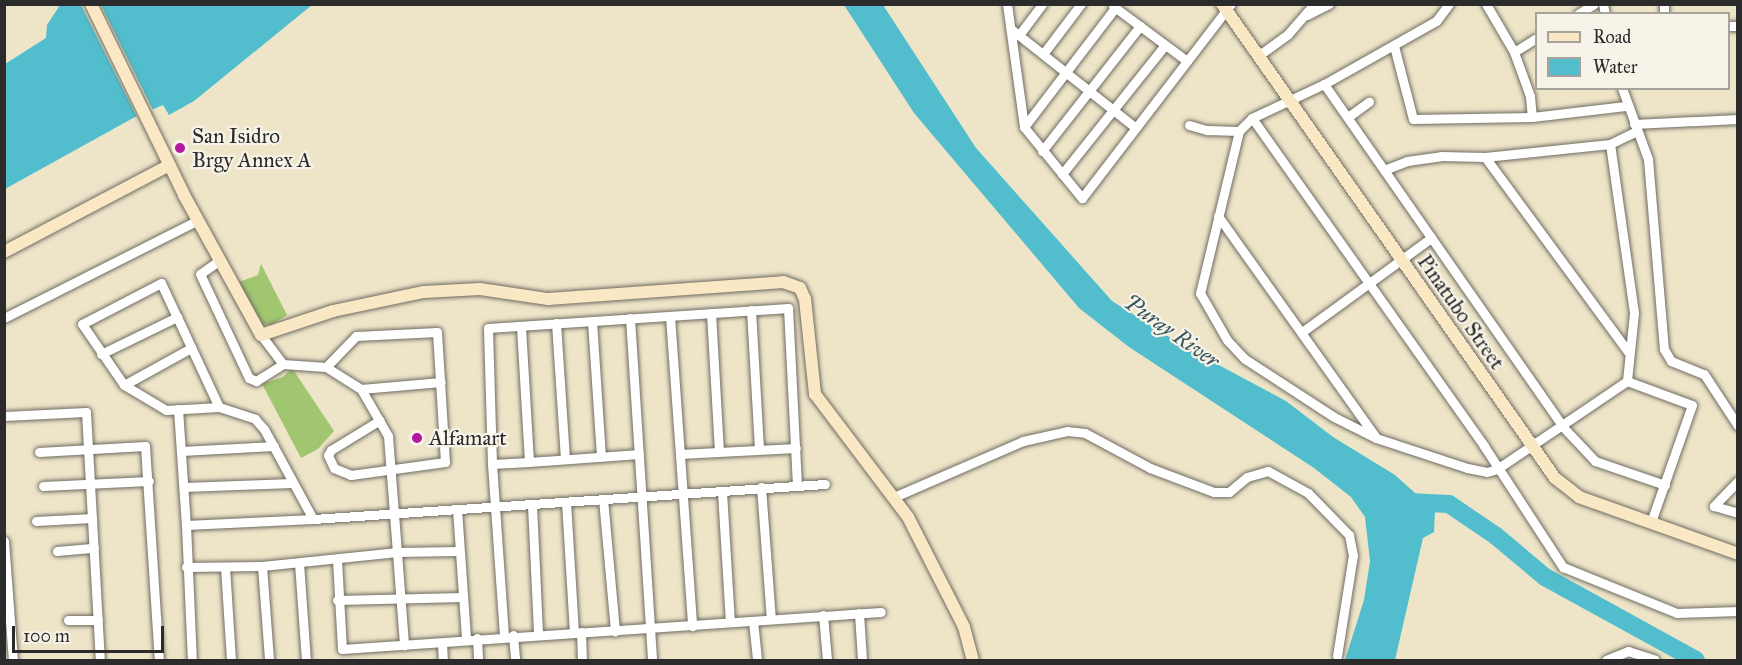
<!DOCTYPE html>
<style>
body{margin:0}
#map{position:relative;width:1742px;height:665px;overflow:hidden;background:#eee5c9;font-family:"IM FELL Great Primer",serif}
div>[style]{position:absolute}
.green>*{inset:0;background:#a0c670}
.water>*{inset:0;background:#52bdcd}
.pier>*{inset:0;background:#eee5c9}
.river>*{height:18px;margin:-9px;padding:0 9px;transform-origin:9px;border-radius:9px;background:#52bdcd}
.roads{filter:drop-shadow(0 0 2px #6f6c62) drop-shadow(0 0 2px #6f6c62)}
.street>*{height:9px;margin:-4.5px;padding:0 4.5px;transform-origin:4.5px;border-radius:4.5px;background:#fff}
.secondary>*{height:12px;margin:-6px;padding:0 6px;transform-origin:6px;border-radius:6px;background:#fae7c3}
.dots>*{width:16px;height:16px;translate:-50% -50%;box-sizing:border-box;border:3px solid #f7f3e8;border-radius:50%}
span{translate:-50% -50%;white-space:nowrap;text-align:center;line-height:1.15;-webkit-text-stroke:4.5px #f7f3e8;paint-order:stroke}
.poi-label{font-size:21px;color:#2b2b2b}
.left{translate:0 -50%;text-align:left}
.street-label{font-size:21px;color:#2b2b2b}
.water-label{font-size:22px;color:#37575c;font-style:italic}
.frame{position:absolute;inset:0;border:6px solid #2b2b2b;pointer-events:none}
.legend{position:absolute;left:1535px;top:12px;width:195px;height:78px;box-sizing:border-box;background:#f7f3e8;border:2px solid #a5a39c;margin:0;padding:8px 10px;list-style:none;font-size:18px;color:#2b2b2b}
.legend li{display:flex;align-items:center;gap:12px;height:30px}
.legend b{width:30px;border:2px solid #a5a39c}
.scale{position:absolute;left:12px;top:626px;width:152px;height:27px;box-sizing:border-box;border:3px solid #2b2b2b;border-top:0;padding-left:8px;font-size:18px;line-height:21px;white-space:nowrap;color:#2b2b2b;-webkit-text-stroke:4px #f7f3e8;paint-order:stroke}
</style>
<div id="map">
<div class="green">
<div style="clip-path:polygon(261px 264px,287px 315px,271px 325px,260px 324px,239px 282px,258px 275px)"></div>
<div style="clip-path:polygon(292px 368px,334px 431px,318px 449px,301px 458px,262px 384px,283px 377px)"></div>
</div>
<div class="water">
<div style="clip-path:polygon(60px 5px,312px 5px,194px 101px,169px 115px,163px 105px,135px 117px,5px 189px,5px 64px,46px 38px,47px 25px)"></div>
<div style="clip-path:polygon(844px 5px,883px 5px,976px 148px,1112px 301px,1185px 347px,1286px 401px,1333px 437px,1395px 475px,1435px 511px,1434px 532px,1423px 538px,1395px 660px,1345px 660px,1364px 600px,1370px 561px,1365px 517px,1351px 497px,1314px 468px,1129px 347px,1079px 308px,914px 113px)"></div>
</div>
<div class="pier">
<div style="clip-path:polygon(81px 5px,101px 5px,154px 112px,138px 119px)"></div>
</div>
<div class="river">
<div style="left:1408px;top:502px;width:41px;rotate:2.8deg"></div>
<div style="left:1449px;top:504px;width:57px;rotate:34.2deg"></div>
<div style="left:1496px;top:536px;width:64px;rotate:39.9deg"></div>
<div style="left:1545px;top:577px;width:172px;rotate:28.8deg"></div>
</div>
<div class="roads">
<div class="street">
<div style="left:1007px;top:4px;width:124px;rotate:82.1deg"></div>
<div style="left:1024px;top:127px;width:92px;rotate:50.8deg"></div>
<div style="left:1082px;top:198px;width:245px;rotate:-52.5deg"></div>
<div style="left:1449px;top:4px;width:21px;rotate:127deg"></div>
<div style="left:1436px;top:21px;width:129px;rotate:150.6deg"></div>
<div style="left:1324px;top:84px;width:80px;rotate:154.7deg"></div>
<div style="left:1252px;top:118px;width:18px;rotate:135deg"></div>
<div style="left:1239px;top:131px;width:167px;rotate:103.5deg"></div>
<div style="left:1200px;top:293px;width:54px;rotate:60.1deg"></div>
<div style="left:1227px;top:340px;width:26px;rotate:47deg"></div>
<div style="left:1245px;top:359px;width:106px;rotate:33.1deg"></div>
<div style="left:1334px;top:417px;width:47px;rotate:26.6deg"></div>
<div style="left:1376px;top:438px;width:96px;rotate:18.2deg"></div>
<div style="left:1467px;top:468px;width:20px;rotate:11deg"></div>
<div style="left:1487px;top:472px;width:10px;rotate:-17deg"></div>
<div style="left:1497px;top:469px;width:157px;rotate:-34.1deg"></div>
<div style="left:1486px;top:4px;width:56px;rotate:59.7deg"></div>
<div style="left:1514px;top:52px;width:47px;rotate:70deg"></div>
<div style="left:1530px;top:96px;width:21px;rotate:85deg"></div>
<div style="left:1603px;top:4px;width:10px;rotate:79deg"></div>
<div style="left:1664px;top:4px;width:10px;rotate:90deg"></div>
<div style="left:1113px;top:6px;width:92px;rotate:36.6deg"></div>
<div style="left:1578px;top:14px;width:19px;rotate:-32deg"></div>
<div style="left:1307px;top:15px;width:25px;rotate:-27deg"></div>
<div style="left:1728px;top:26px;width:10px"></div>
<div style="left:1011px;top:29px;width:159px;rotate:38.4deg"></div>
<div style="left:1019px;top:35px;width:39px;rotate:-53deg"></div>
<div style="left:1394px;top:46px;width:75px;rotate:75.4deg"></div>
<div style="left:1413px;top:119px;width:119px;rotate:-1deg"></div>
<div style="left:1532px;top:117px;width:94px;rotate:-6.7deg"></div>
<div style="left:1514px;top:52px;width:26px;rotate:-32deg"></div>
<div style="left:1043px;top:54px;width:63px;rotate:-52.8deg"></div>
<div style="left:1258px;top:56px;width:37px;rotate:-36deg"></div>
<div style="left:1288px;top:34px;width:40px;rotate:-49deg"></div>
<div style="left:1324px;top:84px;width:418px;rotate:55.1deg"></div>
<div style="left:1563px;top:427px;width:47px;rotate:46.7deg"></div>
<div style="left:1595px;top:461px;width:74px;rotate:18.9deg"></div>
<div style="left:1622px;top:88px;width:76px;rotate:69.9deg"></div>
<div style="left:1648px;top:159px;width:191px;rotate:85.2deg"></div>
<div style="left:1664px;top:349px;width:14px;rotate:60deg"></div>
<div style="left:1671px;top:361px;width:35px;rotate:22deg"></div>
<div style="left:1704px;top:374px;width:62px;rotate:56.8deg"></div>
<div style="left:1348px;top:117px;width:26px;rotate:-36deg"></div>
<div style="left:1252px;top:118px;width:402px;rotate:54.7deg"></div>
<div style="left:1484px;top:446px;width:145px;rotate:56.9deg"></div>
<div style="left:1563px;top:567px;width:123px;rotate:22deg"></div>
<div style="left:1677px;top:613px;width:61px;rotate:-1.9deg"></div>
<div style="left:1634px;top:124px;width:104px;rotate:-2.8deg"></div>
<div style="left:1189px;top:125px;width:19px;rotate:16deg"></div>
<div style="left:1207px;top:130px;width:32px;rotate:2deg"></div>
<div style="left:1024px;top:127px;width:150px;rotate:-52.6deg"></div>
<div style="left:1610px;top:144px;width:171px;rotate:81.9deg"></div>
<div style="left:1634px;top:313px;width:68px;rotate:95.9deg"></div>
<div style="left:1627px;top:381px;width:69px;rotate:20.3deg"></div>
<div style="left:1692px;top:405px;width:124px;rotate:109.3deg"></div>
<div style="left:1042px;top:151px;width:159px;rotate:-51.9deg"></div>
<div style="left:1485px;top:157px;width:242px;rotate:53.7deg"></div>
<div style="left:1384px;top:170px;width:25px;rotate:-21deg"></div>
<div style="left:1407px;top:161px;width:34px;rotate:-8deg"></div>
<div style="left:1441px;top:156px;width:44px;rotate:1.3deg"></div>
<div style="left:1485px;top:157px;width:126px;rotate:-5.9deg"></div>
<div style="left:1610px;top:144px;width:30px;rotate:-26deg"></div>
<div style="left:1062px;top:174px;width:164px;rotate:-51.4deg"></div>
<div style="left:1218px;top:216px;width:270px;rotate:54.5deg"></div>
<div style="left:220px;top:260px;width:24px;rotate:145deg"></div>
<div style="left:200px;top:274px;width:115px;rotate:64.8deg"></div>
<div style="left:249px;top:378px;width:8px;rotate:23deg"></div>
<div style="left:256px;top:381px;width:32px;rotate:-32deg"></div>
<div style="left:161px;top:283px;width:38px;rotate:65deg"></div>
<div style="left:177px;top:317px;width:99px;rotate:65deg"></div>
<div style="left:219px;top:407px;width:53px;rotate:176.8deg"></div>
<div style="left:166px;top:410px;width:49px;rotate:-149.2deg"></div>
<div style="left:124px;top:385px;width:74px;rotate:-124.5deg"></div>
<div style="left:82px;top:324px;width:89px;rotate:-27.4deg"></div>
<div style="left:751px;top:310px;width:139px;rotate:86.7deg"></div>
<div style="left:711px;top:313px;width:139px;rotate:86.7deg"></div>
<div style="left:670px;top:316px;width:311px;rotate:85.9deg"></div>
<div style="left:4px;top:318px;width:217px;rotate:-26.8deg"></div>
<div style="left:630px;top:318px;width:343px;rotate:86.3deg"></div>
<div style="left:592px;top:321px;width:136px;rotate:86.2deg"></div>
<div style="left:556px;top:323px;width:136px;rotate:86.2deg"></div>
<div style="left:521px;top:327px;width:135px;rotate:86.6deg"></div>
<div style="left:529px;top:462px;width:37px;rotate:177deg"></div>
<div style="left:492px;top:464px;width:136px;rotate:-91.7deg"></div>
<div style="left:488px;top:328px;width:301px;rotate:-3.8deg"></div>
<div style="left:788px;top:308px;width:178px;rotate:87.1deg"></div>
<div style="left:1302px;top:332px;width:160px;rotate:-36.1deg"></div>
<div style="left:261px;top:335px;width:36px;rotate:53deg"></div>
<div style="left:283px;top:364px;width:43px;rotate:4deg"></div>
<div style="left:326px;top:367px;width:41px;rotate:32.2deg"></div>
<div style="left:361px;top:389px;width:54px;rotate:60.1deg"></div>
<div style="left:388px;top:436px;width:210px;rotate:85.6deg"></div>
<div style="left:101px;top:354px;width:85px;rotate:-26deg"></div>
<div style="left:326px;top:367px;width:43px;rotate:-45.9deg"></div>
<div style="left:356px;top:336px;width:81px;rotate:-2.8deg"></div>
<div style="left:437px;top:332px;width:130px;rotate:86.5deg"></div>
<div style="left:445px;top:462px;width:95px;rotate:172.1deg"></div>
<div style="left:351px;top:475px;width:18px;rotate:-158deg"></div>
<div style="left:334px;top:468px;width:14px;rotate:-115deg"></div>
<div style="left:328px;top:455px;width:6px;rotate:-59deg"></div>
<div style="left:331px;top:450px;width:57px;rotate:-31.5deg"></div>
<div style="left:124px;top:385px;width:77px;rotate:-28.9deg"></div>
<div style="left:361px;top:389px;width:80px;rotate:-5deg"></div>
<div style="left:219px;top:407px;width:38px;rotate:18deg"></div>
<div style="left:255px;top:419px;width:13px;rotate:48deg"></div>
<div style="left:264px;top:429px;width:102px;rotate:61.4deg"></div>
<div style="left:313px;top:519px;width:513px;rotate:-3.91deg"></div>
<div style="left:178px;top:409px;width:116px;rotate:86.1deg"></div>
<div style="left:186px;top:525px;width:127px;rotate:-2.7deg"></div>
<div style="left:4px;top:416px;width:82px;rotate:-2.8deg"></div>
<div style="left:86px;top:412px;width:248px;rotate:86.8deg"></div>
<div style="left:181px;top:451px;width:93px;rotate:-3.1deg"></div>
<div style="left:39px;top:452px;width:106px;rotate:-3.2deg"></div>
<div style="left:145px;top:446px;width:214px;rotate:86.3deg"></div>
<div style="left:680px;top:454px;width:116px;rotate:-3deg"></div>
<div style="left:529px;top:462px;width:110px;rotate:-4.2deg"></div>
<div style="left:492px;top:464px;width:172px;rotate:86deg"></div>
<div style="left:1738px;top:481px;width:35px;rotate:134deg"></div>
<div style="left:1714px;top:506px;width:25px;rotate:16deg"></div>
<div style="left:43px;top:486px;width:106px;rotate:-2.7deg"></div>
<div style="left:184px;top:487px;width:108px;rotate:-2.1deg"></div>
<div style="left:761px;top:487px;width:132px;rotate:85.7deg"></div>
<div style="left:722px;top:492px;width:130px;rotate:86.5deg"></div>
<div style="left:894px;top:497px;width:141px;rotate:-23.5deg"></div>
<div style="left:1023px;top:441px;width:45px;rotate:-12.8deg"></div>
<div style="left:1067px;top:431px;width:18px;rotate:6deg"></div>
<div style="left:1085px;top:433px;width:74px;rotate:28.3deg"></div>
<div style="left:1150px;top:468px;width:68px;rotate:20.6deg"></div>
<div style="left:1214px;top:492px;width:15px"></div>
<div style="left:1229px;top:492px;width:23px;rotate:-40deg"></div>
<div style="left:1247px;top:477px;width:22px;rotate:-16deg"></div>
<div style="left:1268px;top:471px;width:46px;rotate:28.8deg"></div>
<div style="left:1308px;top:493px;width:59px;rotate:45.7deg"></div>
<div style="left:1349px;top:535px;width:20px;rotate:79deg"></div>
<div style="left:1353px;top:555px;width:102px;rotate:99deg"></div>
<div style="left:603px;top:499px;width:133px;rotate:84.8deg"></div>
<div style="left:566px;top:502px;width:130px;rotate:86.5deg"></div>
<div style="left:532px;top:505px;width:129px;rotate:87.3deg"></div>
<div style="left:457px;top:509px;width:130px;rotate:86deg"></div>
<div style="left:36px;top:521px;width:56px;rotate:-3.1deg"></div>
<div style="left:186px;top:525px;width:135px;rotate:87.5deg"></div>
<div style="left:4px;top:541px;width:119px;rotate:85.7deg"></div>
<div style="left:57px;top:551px;width:37px;rotate:-5deg"></div>
<div style="left:337px;top:560px;width:89px;rotate:86.8deg"></div>
<div style="left:342px;top:649px;width:540px;rotate:-3.93deg"></div>
<div style="left:299px;top:563px;width:97px;rotate:85.9deg"></div>
<div style="left:262px;top:566px;width:94px;rotate:85.7deg"></div>
<div style="left:186px;top:567px;width:76px;rotate:-0.8deg"></div>
<div style="left:262px;top:566px;width:136px;rotate:-5.9deg"></div>
<div style="left:397px;top:552px;width:61px;rotate:-0.9deg"></div>
<div style="left:225px;top:567px;width:93px;rotate:86.3deg"></div>
<div style="left:337px;top:600px;width:126px;rotate:-1.4deg"></div>
<div style="left:859px;top:613px;width:47px;rotate:86.3deg"></div>
<div style="left:823px;top:615px;width:45px;rotate:84.9deg"></div>
<div style="left:68px;top:620px;width:30px"></div>
<div style="left:753px;top:621px;width:39px;rotate:84deg"></div>
<div style="left:581px;top:632px;width:28px;rotate:88deg"></div>
<div style="left:513px;top:635px;width:25px;rotate:85deg"></div>
<div style="left:477px;top:638px;width:22px;rotate:87deg"></div>
<div style="left:442px;top:643px;width:17px;rotate:87deg"></div>
<div style="left:1606px;top:660px;width:24px;rotate:-22deg"></div>
<div style="left:1628px;top:651px;width:28px;rotate:18deg"></div>
</div>
<div class="secondary">
<div style="left:91px;top:4px;width:212px;rotate:64deg"></div>
<div style="left:184px;top:195px;width:160px;rotate:61.2deg"></div>
<div style="left:261px;top:335px;width:76px;rotate:-18.4deg"></div>
<div style="left:333px;top:311px;width:93px;rotate:-11.8deg"></div>
<div style="left:424px;top:292px;width:56px;rotate:-3.1deg"></div>
<div style="left:480px;top:289px;width:69px;rotate:8.4deg"></div>
<div style="left:548px;top:299px;width:236px;rotate:-4.1deg"></div>
<div style="left:783px;top:282px;width:18px;rotate:19deg"></div>
<div style="left:800px;top:288px;width:12px;rotate:66deg"></div>
<div style="left:805px;top:299px;width:96px;rotate:84deg"></div>
<div style="left:815px;top:394px;width:154px;rotate:52.9deg"></div>
<div style="left:908px;top:517px;width:123px;rotate:63deg"></div>
<div style="left:964px;top:627px;width:34px;rotate:75deg"></div>
<div style="left:1222px;top:4px;width:579px;rotate:54.91deg"></div>
<div style="left:1555px;top:478px;width:31px;rotate:38deg"></div>
<div style="left:1579px;top:497px;width:169px;rotate:19.7deg"></div>
<div style="left:4px;top:252px;width:187px;rotate:-27.7deg"></div>
</div>
</div>
<div class="dots">
<div style="left:180px;top:148px;background:#b5179e"></div>
<div style="left:417px;top:438px;background:#b5179e"></div>
</div>
<div class="poi-label">
<span class="left" style="left:192px;top:148px">San Isidro<br>Brgy Annex A</span>
<span class="left" style="left:429px;top:438px">Alfamart</span>
</div>
<div class="street-label">
<span style="left:1461px;top:312px;rotate:55deg">Pinatubo Street</span>
</div>
<div class="water-label">
<span style="left:1172px;top:331px;rotate:35deg">Puray River</span>
</div>
<div class="frame"></div>
<ul class="legend">
<li><b style="height:8px;background:#fae7c3"></b>Road</li>
<li><b style="height:16px;background:#52bdcd"></b>Water</li>
</ul>
<div class="scale">100 m</div>
</div>
